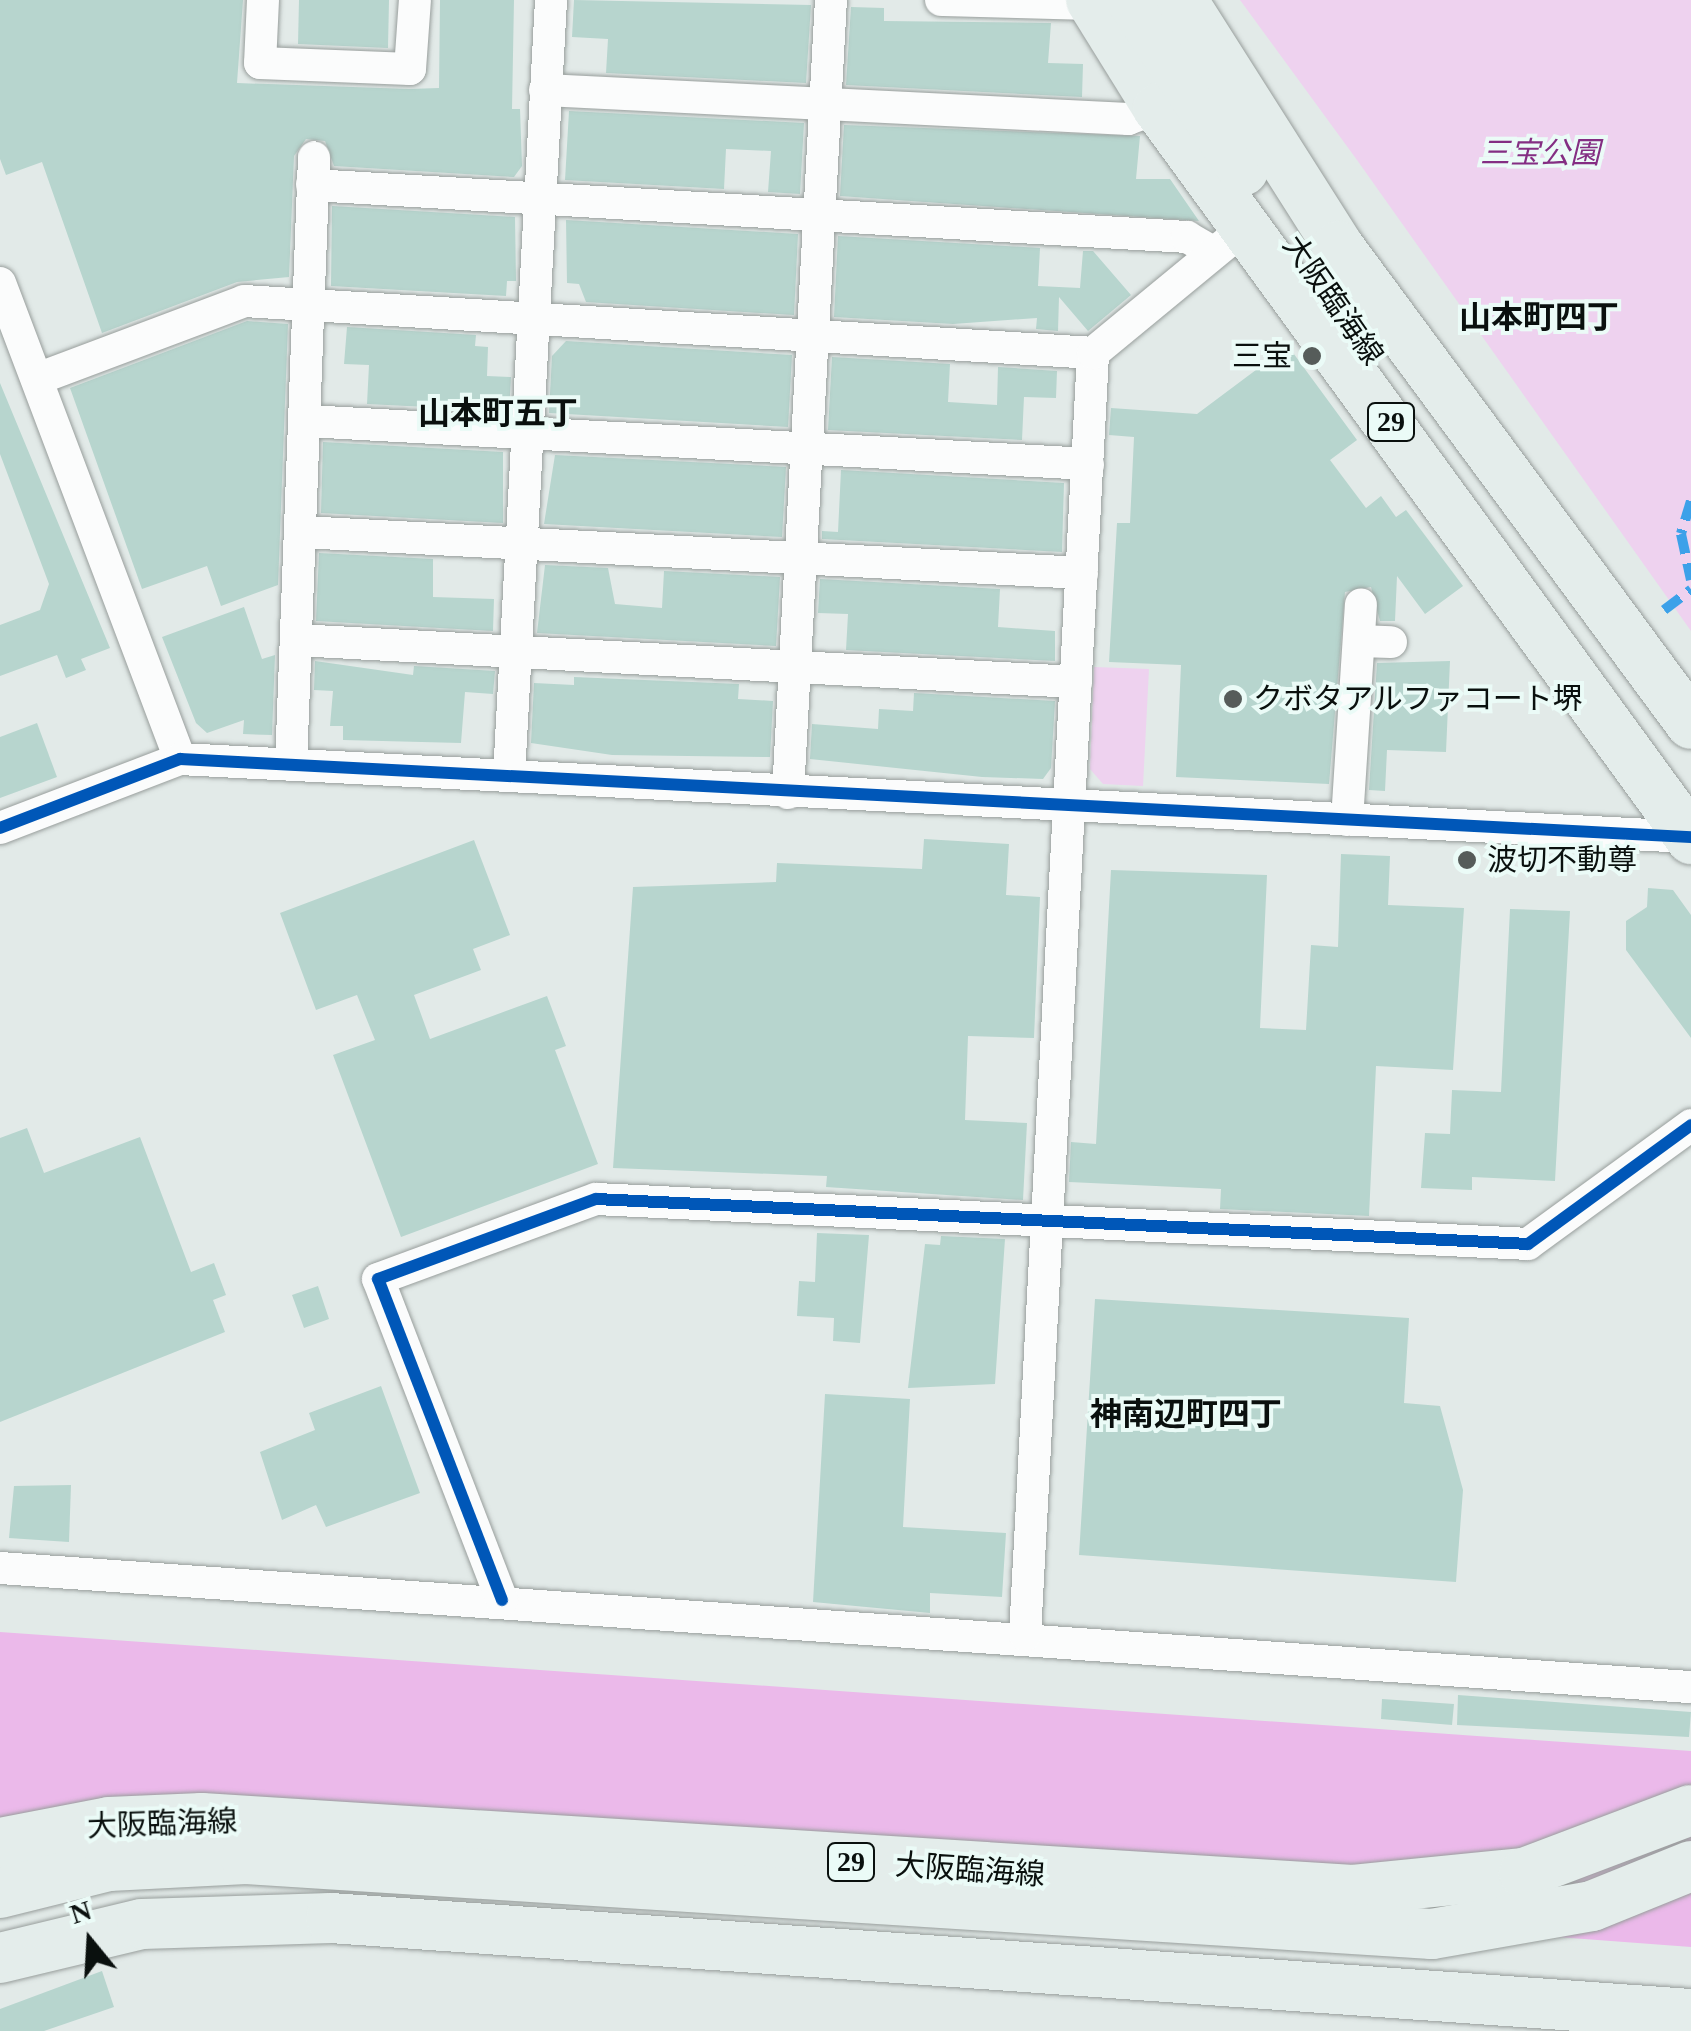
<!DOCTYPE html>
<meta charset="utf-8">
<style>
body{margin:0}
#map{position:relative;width:1691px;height:2031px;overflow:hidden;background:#e2eae8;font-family:"Times New Roman","Noto Sans JP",serif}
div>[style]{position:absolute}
.green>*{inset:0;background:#eed2ef}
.water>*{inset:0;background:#ebb9ea}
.building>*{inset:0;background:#b7d5ce}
.roads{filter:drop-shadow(0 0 2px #989e9c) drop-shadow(0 0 2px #989e9c)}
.street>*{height:32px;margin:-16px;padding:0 16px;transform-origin:16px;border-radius:16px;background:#fbfcfc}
.primary>*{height:50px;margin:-25px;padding:0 25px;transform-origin:25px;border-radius:25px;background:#e4edeb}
.quiet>*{height:10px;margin-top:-5px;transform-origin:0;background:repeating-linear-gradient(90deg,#3ca1e9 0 20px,transparent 0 30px)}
.cycleway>*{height:12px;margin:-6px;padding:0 6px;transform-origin:6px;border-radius:6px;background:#0057b8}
.dots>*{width:28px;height:28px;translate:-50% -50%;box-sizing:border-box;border:5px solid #ebfbf7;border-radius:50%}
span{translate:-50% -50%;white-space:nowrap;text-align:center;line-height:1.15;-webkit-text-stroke:8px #ebfbf7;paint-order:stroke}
.shield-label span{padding:2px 8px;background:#ebfbf7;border:2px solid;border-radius:8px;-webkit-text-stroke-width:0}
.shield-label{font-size:28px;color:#0a100e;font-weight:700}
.park-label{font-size:30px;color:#842e83;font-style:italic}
.street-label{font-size:30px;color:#0a100e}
.poi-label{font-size:30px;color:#0a100e}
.right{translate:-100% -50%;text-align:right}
.left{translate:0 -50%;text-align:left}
.neighbourhood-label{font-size:32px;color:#0a100e;font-weight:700}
.north{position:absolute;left:40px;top:1891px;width:100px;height:100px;-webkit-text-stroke:8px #ebfbf7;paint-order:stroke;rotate:342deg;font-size:28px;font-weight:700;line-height:40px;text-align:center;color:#0a100e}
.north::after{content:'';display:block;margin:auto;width:35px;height:45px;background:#0a100e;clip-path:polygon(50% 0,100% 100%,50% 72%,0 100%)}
</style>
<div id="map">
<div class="green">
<div style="clip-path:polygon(1240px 0,1691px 0,1691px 631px,1357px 160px)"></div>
<div style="clip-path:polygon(1094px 667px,1149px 669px,1143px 786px,1103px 784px,1090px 769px)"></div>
</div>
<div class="water">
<div style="clip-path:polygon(0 1632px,1691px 1751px,1691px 1947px,169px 1834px,0 1854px)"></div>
</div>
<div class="building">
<div style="clip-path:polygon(0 0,243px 0,237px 83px,409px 89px,439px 88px,440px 0,514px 0,512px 109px,520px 109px,522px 166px,514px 177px,334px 166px,325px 141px,306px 139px,294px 156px,289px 277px,237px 282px,102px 333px,42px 162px,6px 175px,0 159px)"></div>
<div style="clip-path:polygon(299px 0,389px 0,388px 48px,298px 44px)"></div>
<div style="clip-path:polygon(574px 0,811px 5px,806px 83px,606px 73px,608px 39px,572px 37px)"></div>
<div style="clip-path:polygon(851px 7px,884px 8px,884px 21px,1051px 23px,1048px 63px,1083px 64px,1082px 97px,846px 85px)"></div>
<div style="clip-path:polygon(569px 111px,804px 123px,800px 194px,768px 192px,771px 151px,726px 149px,724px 189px,565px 180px)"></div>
<div style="clip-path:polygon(844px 125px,1140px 136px,1136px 179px,1170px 179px,1199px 221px,840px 196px)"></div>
<div style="clip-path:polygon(332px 206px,515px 217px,516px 281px,507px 281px,506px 296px,331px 286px)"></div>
<div style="clip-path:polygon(566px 220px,798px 234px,794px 315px,586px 302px,579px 284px,567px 283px)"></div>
<div style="clip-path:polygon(838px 236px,1040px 248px,1038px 286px,1080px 288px,1083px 251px,1093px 251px,1131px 295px,1088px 331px,1059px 297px,1058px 331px,1036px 329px,1037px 318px,953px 324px,834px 317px)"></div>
<div style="clip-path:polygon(247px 321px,288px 324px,278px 585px,221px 606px,207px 566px,142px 589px,70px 388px)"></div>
<div style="clip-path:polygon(347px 327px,476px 335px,475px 346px,488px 347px,487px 376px,511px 377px,509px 411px,367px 404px,369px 365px,344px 364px)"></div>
<div style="clip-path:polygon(566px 341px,792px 355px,788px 427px,549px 413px,552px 356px)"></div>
<div style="clip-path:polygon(1288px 346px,1357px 440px,1330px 460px,1366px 508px,1381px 496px,1396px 517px,1406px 510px,1463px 586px,1425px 614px,1397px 576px,1395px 621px,1380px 621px,1371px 587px,1345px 592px,1329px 784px,1176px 777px,1181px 665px,1109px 662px,1117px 523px,1130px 523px,1134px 437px,1109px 435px,1111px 408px,1197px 414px)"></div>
<div style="clip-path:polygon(832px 357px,950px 364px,948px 402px,997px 405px,998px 367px,1057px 371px,1056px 398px,1024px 397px,1022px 440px,828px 430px)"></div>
<div style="clip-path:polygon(0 383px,110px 648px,81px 659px,86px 670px,66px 678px,57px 655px,0 676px,0 625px,40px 610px,49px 584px,0 454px)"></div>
<div style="clip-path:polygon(323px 442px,503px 452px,503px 523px,321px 513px)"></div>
<div style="clip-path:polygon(555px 455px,786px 467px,782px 537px,544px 524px)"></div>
<div style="clip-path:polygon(841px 470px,1064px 483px,1062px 552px,822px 539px,822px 531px,838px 532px)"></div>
<div style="clip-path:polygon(319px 553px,433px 559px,433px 597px,494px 599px,493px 631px,316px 621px)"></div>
<div style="clip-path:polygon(545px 565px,608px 568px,615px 604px,662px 608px,664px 571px,780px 577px,776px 646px,537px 633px)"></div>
<div style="clip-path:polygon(820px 579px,1000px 589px,998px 627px,1055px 631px,1055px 661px,846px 650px,848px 614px,818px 613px)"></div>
<div style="clip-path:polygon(244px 607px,262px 659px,275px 655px,272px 735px,243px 734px,244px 720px,207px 733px,196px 723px,162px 637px)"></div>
<div style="clip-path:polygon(315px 661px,413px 675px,414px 666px,495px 671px,493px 694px,465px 692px,461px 743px,343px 740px,343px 726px,330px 726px,333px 691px,314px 690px)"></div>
<div style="clip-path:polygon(1450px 661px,1446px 752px,1387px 750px,1385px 791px,1369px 790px,1377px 663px)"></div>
<div style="clip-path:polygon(574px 677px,739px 684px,738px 699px,773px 701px,770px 757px,612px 755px,531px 743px,534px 683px,574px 685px)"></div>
<div style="clip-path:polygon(914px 693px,1055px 701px,1051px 768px,1043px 779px,982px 777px,810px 759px,812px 724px,878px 729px,879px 709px,913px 711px)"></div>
<div style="clip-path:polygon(37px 723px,57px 777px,0 798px,0 737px)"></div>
<div style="clip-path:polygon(924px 839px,1009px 844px,1006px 895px,1040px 897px,1034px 1038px,968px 1036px,965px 1120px,1027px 1123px,1023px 1200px,826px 1187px,827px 1176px,613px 1168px,633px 887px,776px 882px,777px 863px,922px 869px)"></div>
<div style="clip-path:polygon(474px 840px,510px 935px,473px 949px,481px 970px,414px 995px,430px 1039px,547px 996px,566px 1046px,555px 1050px,598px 1164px,401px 1237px,333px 1055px,375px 1040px,357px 995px,316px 1010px,280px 913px)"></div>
<div style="clip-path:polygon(1341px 854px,1390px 856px,1388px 905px,1464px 908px,1453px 1070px,1376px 1066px,1369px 1216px,1220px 1209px,1221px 1189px,1069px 1182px,1071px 1142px,1096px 1144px,1111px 870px,1267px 875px,1260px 1028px,1306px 1030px,1311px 945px,1338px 947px)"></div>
<div style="clip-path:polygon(1648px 888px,1673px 890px,1691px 915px,1691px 1038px,1626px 950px,1626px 921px,1647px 907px)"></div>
<div style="clip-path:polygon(1510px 909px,1570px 911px,1555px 1181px,1472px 1177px,1472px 1190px,1421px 1188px,1425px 1133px,1450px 1134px,1452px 1090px,1501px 1092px)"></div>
<div style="clip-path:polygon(27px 1128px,44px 1173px,140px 1137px,191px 1272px,214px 1263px,226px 1295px,213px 1300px,225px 1332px,0 1422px,0 1138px)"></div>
<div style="clip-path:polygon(817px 1233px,869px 1235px,860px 1343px,833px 1341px,834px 1318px,797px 1316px,799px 1281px,815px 1282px)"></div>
<div style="clip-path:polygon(941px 1236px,1005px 1239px,995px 1384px,908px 1388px,925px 1244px,940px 1245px)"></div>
<div style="clip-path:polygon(318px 1286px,329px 1319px,304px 1328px,292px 1295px)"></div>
<div style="clip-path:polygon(1095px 1299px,1409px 1318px,1404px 1403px,1440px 1406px,1463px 1490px,1456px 1582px,1079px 1555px)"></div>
<div style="clip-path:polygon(381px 1386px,420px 1493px,326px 1527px,316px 1505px,282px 1520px,260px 1452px,315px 1430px,309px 1413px)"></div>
<div style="clip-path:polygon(825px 1394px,910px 1399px,903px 1527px,1006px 1533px,1002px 1597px,930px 1593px,930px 1613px,813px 1602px)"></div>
<div style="clip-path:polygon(71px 1485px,69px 1542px,9px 1538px,14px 1486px)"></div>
<div style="clip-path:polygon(1458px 1695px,1691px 1712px,1689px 1737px,1457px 1725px)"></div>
<div style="clip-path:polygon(1382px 1699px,1454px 1704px,1452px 1725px,1381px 1719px)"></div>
<div style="clip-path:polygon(102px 1971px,114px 2007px,44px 2031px,0 2031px,0 2009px)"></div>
</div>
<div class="roads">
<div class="street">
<div style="left:263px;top:0;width:63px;rotate:92.7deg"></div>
<div style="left:260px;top:63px;width:150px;rotate:2.3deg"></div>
<div style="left:410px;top:69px;width:69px;rotate:-85.9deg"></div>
<div style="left:941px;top:0;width:152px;rotate:1.5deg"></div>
<div style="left:545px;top:90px;width:584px;rotate:2.85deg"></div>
<div style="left:1128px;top:119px;width:32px;rotate:-20deg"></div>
<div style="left:312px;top:185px;width:877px;rotate:3.4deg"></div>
<div style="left:1187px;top:237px;width:30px;rotate:30deg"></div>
<div style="left:0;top:283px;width:509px;rotate:69.29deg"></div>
<div style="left:37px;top:379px;width:221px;rotate:-20.6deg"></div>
<div style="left:244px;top:301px;width:851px;rotate:3.5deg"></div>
<div style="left:307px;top:421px;width:782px;rotate:3.15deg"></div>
<div style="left:302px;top:532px;width:781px;rotate:3.01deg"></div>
<div style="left:297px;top:640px;width:780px;rotate:3.09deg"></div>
<div style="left:1359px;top:641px;width:32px;rotate:2deg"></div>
<div style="left:291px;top:765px;width:608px;rotate:-87.83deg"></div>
<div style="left:509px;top:776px;width:777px;rotate:-86.9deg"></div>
<div style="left:788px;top:793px;width:794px;rotate:-86.9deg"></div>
<div style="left:1347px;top:820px;width:216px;rotate:-86.3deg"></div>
<div style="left:0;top:828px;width:193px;rotate:-21deg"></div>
<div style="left:180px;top:759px;width:1513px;rotate:2.96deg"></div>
<div style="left:0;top:1568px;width:1695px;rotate:4.03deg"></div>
<div style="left:502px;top:1600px;width:344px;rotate:-111.1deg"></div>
<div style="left:378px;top:1279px;width:232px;rotate:-20.2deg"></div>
<div style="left:596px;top:1199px;width:933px;rotate:2.76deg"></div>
<div style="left:1528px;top:1244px;width:202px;rotate:-36.1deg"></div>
<div style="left:1025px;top:1635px;width:1284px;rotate:-86.96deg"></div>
<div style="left:1093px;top:353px;width:198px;rotate:-39.5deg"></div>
</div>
<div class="primary">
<div style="left:1091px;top:0;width:127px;rotate:58.2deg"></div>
<div style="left:1158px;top:108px;width:905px;rotate:53.9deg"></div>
<div style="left:1131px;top:0;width:204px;rotate:56.6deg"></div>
<div style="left:1182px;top:0;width:291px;rotate:57.6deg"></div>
<div style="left:1338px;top:246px;width:594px;rotate:53.55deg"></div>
<div style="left:0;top:1843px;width:111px;rotate:-10.9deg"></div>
<div style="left:109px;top:1822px;width:93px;rotate:-2.5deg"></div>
<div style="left:202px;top:1818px;width:1153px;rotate:3.58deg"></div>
<div style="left:1353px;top:1890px;width:172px;rotate:-5.7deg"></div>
<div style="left:1524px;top:1873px;width:178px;rotate:-20.7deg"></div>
<div style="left:0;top:1893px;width:112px;rotate:-13.9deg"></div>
<div style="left:109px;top:1866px;width:137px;rotate:-2.9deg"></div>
<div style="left:246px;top:1859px;width:1188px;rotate:3.62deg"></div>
<div style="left:1432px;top:1934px;width:162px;rotate:-9.9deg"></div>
<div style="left:1592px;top:1906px;width:107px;rotate:-22deg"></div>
<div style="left:0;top:1958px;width:146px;rotate:-13.5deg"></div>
<div style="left:142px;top:1924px;width:189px;rotate:-1.8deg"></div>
<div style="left:331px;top:1918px;width:1363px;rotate:4.04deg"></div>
</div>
</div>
<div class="quiet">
<div style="left:1691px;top:501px;width:34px;rotate:107deg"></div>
<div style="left:1681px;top:534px;width:47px;rotate:77.7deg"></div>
<div style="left:1664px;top:610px;width:34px;rotate:-37deg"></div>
</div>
<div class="cycleway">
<div style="left:0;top:828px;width:193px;rotate:-21deg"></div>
<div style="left:180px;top:759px;width:1513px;rotate:2.96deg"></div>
<div style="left:502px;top:1600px;width:344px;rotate:-111.1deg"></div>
<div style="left:378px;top:1279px;width:232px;rotate:-20.2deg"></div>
<div style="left:596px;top:1199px;width:933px;rotate:2.76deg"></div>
<div style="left:1528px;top:1244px;width:202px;rotate:-36.1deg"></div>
</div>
<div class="dots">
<div style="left:1312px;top:356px;background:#565c5a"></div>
<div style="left:1233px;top:699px;background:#565c5a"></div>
<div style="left:1467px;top:860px;background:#565c5a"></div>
</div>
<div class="shield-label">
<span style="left:1391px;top:422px">29</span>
<span style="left:851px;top:1862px">29</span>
</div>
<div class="park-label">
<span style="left:1540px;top:153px">三宝公園</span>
</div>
<div class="street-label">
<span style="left:1333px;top:300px;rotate:55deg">大阪臨海線</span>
<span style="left:162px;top:1824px;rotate:-2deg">大阪臨海線</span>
<span style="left:970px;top:1870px;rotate:4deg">大阪臨海線</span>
</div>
<div class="poi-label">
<span class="right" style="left:1292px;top:356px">三宝</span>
<span class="left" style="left:1253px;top:699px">クボタアルファコート堺</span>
<span class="left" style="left:1487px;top:860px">波切不動尊</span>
</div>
<div class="neighbourhood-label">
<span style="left:1539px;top:317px">山本町四丁</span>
<span style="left:498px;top:413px">山本町五丁</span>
<span style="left:1186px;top:1414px">神南辺町四丁</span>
</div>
<div class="north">N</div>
</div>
